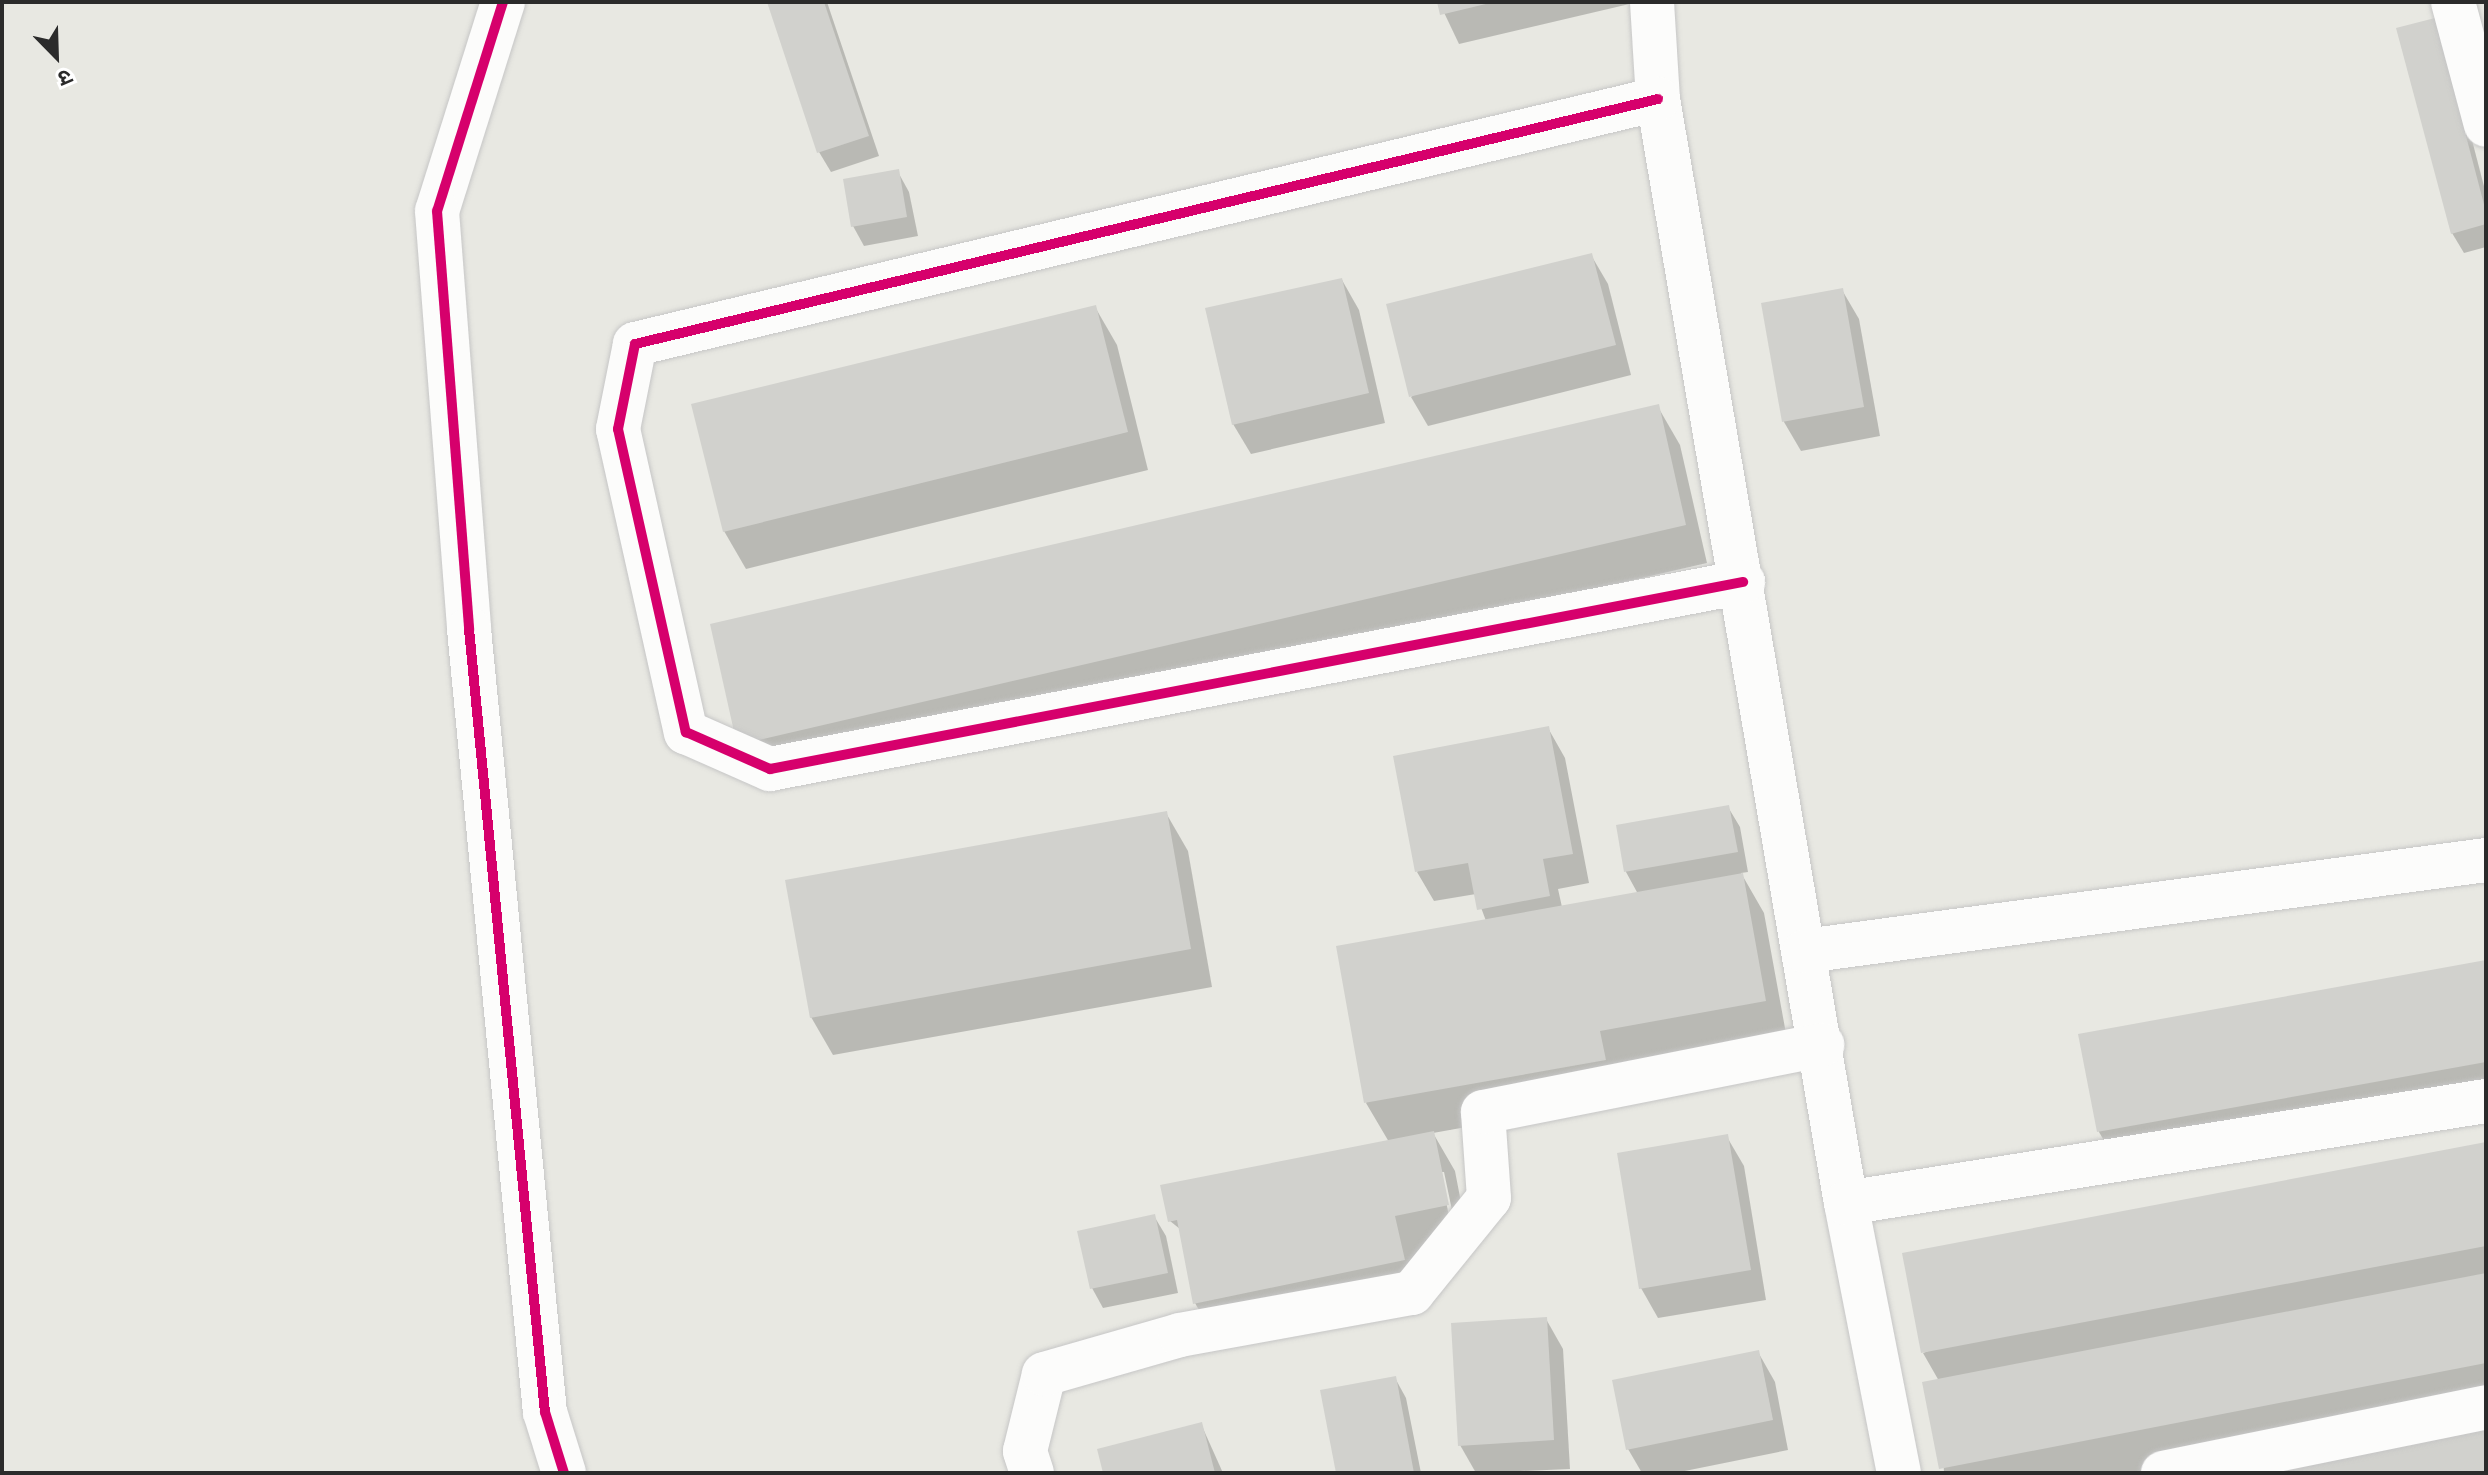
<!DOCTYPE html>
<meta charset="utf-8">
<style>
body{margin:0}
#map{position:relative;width:2488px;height:1475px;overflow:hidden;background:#e8e8e2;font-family:Raleway,"Noto Sans Devanagari",sans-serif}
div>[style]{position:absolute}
.shadow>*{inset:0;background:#0003}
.building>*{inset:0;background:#d1d1cd}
.roads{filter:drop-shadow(0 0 2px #c6c6c6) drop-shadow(0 0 2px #c6c6c6)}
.street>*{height:44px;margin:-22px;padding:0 22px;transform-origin:22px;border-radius:22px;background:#fcfcfb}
.cycleway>*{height:10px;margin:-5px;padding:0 5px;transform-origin:5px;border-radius:5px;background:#d6006c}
span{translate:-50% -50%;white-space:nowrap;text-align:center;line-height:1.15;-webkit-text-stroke:8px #fff;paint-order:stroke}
.frame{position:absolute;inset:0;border:4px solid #2b2b2b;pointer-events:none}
.north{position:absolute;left:16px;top:16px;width:80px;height:80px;-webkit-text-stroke:6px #fff;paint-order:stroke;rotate:157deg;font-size:22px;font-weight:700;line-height:32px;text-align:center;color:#2b2b2b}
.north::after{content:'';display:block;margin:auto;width:28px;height:36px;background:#2b2b2b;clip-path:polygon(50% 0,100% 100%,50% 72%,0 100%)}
</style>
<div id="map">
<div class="shadow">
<div style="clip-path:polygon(769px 2px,827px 2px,879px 156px,831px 172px,819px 152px)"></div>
<div style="clip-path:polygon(1439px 2px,1638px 2px,1459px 44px)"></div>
<div style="clip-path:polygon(2446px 40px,2486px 194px,2486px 247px,2464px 253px,2452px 233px)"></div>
<div style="clip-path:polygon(898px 172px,909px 192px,918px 236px,864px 246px,853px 226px)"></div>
<div style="clip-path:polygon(1591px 255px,1608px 284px,1631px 375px,1428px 426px,1411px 397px)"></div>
<div style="clip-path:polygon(1342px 280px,1359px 310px,1385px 423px,1251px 454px,1233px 424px)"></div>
<div style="clip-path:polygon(1842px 290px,1859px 319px,1880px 436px,1801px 451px,1784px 422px,1763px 304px)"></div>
<div style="clip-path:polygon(1095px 307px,1117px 345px,1148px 470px,746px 569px,724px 531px)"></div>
<div style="clip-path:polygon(1658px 407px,1680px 445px,1707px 563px,761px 782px,739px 744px)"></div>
<div style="clip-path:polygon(evenodd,1548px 728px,1565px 758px,1589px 883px,1558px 889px,1562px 907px,1638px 894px,1626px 872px,1618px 827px,1728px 807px,1740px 827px,1748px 872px,1741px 873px,1764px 913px,1787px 1039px,1626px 1098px,1433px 1133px,1455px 1171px,1469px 1244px,1425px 1299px,1217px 1342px,1195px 1303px,1180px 1229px,1170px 1221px,1389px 1142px,1366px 1103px,1486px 921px,1476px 894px,1434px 901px,1417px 872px,1548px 728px,1440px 1172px,1444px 1172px,1453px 1215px,1449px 1216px,1440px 1172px)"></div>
<div style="clip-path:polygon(1166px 813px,1188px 851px,1212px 987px,833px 1055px,811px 1017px)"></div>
<div style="clip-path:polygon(2486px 962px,2486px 1104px,2121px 1170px,2099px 1132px,2081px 1035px)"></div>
<div style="clip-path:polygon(1727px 1137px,1744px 1166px,1766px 1300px,1658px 1318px,1641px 1288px)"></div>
<div style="clip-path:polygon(2486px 1144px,2486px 1406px,2137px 1473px,1944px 1473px,1939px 1381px,1923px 1353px)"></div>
<div style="clip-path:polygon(1154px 1216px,1166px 1236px,1178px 1293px,1103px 1308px,1092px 1288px)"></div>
<div style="clip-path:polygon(1546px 1319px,1563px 1349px,1570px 1469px,1476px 1473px,1460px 1445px)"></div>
<div style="clip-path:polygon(1758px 1352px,1775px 1382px,1788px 1450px,1675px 1473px,1642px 1473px,1628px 1449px)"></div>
<div style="clip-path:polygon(1395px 1378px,1406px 1398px,1421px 1473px,1338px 1473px)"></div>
<div style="clip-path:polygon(1201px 1424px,1223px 1473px,1105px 1473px)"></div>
</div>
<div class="building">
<div style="clip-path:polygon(767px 2px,824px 2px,869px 136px,817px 153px)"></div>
<div style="clip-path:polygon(1437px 2px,1490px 2px,1490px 3px,1440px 15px)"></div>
<div style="clip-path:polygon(2435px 18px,2486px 212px,2486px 224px,2451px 234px,2396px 28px)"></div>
<div style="clip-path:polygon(899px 169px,907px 217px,851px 227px,843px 179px)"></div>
<div style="clip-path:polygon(1592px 253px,1616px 345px,1409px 397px,1386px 304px)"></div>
<div style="clip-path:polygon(1342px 278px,1369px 393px,1232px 425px,1205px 308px)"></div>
<div style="clip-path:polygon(1843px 288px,1864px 407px,1782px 422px,1761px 303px)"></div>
<div style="clip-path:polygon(1096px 305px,1128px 432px,723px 532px,691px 404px)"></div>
<div style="clip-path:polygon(1659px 404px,1686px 525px,737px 745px,710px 624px)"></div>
<div style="clip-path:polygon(1549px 726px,1573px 854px,1543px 859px,1550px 896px,1477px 910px,1468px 863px,1415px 872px,1393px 756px)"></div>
<div style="clip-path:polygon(1729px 805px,1738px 852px,1624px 872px,1616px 825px)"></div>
<div style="clip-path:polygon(1167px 811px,1191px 949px,810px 1018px,785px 880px)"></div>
<div style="clip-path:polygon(1743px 873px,1766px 1001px,1600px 1031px,1606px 1060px,1364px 1103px,1336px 946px)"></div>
<div style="clip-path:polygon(2486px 960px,2486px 1062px,2097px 1132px,2078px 1034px)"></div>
<div style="clip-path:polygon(1434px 1131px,1449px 1205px,1395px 1216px,1405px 1260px,1193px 1304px,1177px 1220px,1168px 1222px,1160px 1185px)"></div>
<div style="clip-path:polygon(1728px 1134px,1751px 1270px,1639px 1289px,1617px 1153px)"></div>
<div style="clip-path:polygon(2486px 1142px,2486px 1246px,1921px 1353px,1902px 1253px)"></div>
<div style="clip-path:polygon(1155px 1214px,1168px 1273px,1090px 1289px,1077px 1231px)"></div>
<div style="clip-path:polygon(2486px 1273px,2486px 1363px,1939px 1469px,1922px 1382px)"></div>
<div style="clip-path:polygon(1547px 1317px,1554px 1440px,1458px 1446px,1451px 1323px)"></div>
<div style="clip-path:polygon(1759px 1350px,1773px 1420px,1626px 1450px,1612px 1380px)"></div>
<div style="clip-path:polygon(1396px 1376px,1414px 1473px,1336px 1473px,1320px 1390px)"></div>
<div style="clip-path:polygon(1202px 1422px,1215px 1473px,1103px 1473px,1097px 1449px)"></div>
<div style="clip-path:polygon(2486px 1427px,2486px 1473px,2246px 1473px)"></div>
</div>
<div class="roads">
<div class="street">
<div style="left:503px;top:2px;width:219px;rotate:107.5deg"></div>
<div style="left:437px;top:211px;width:419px;rotate:85.6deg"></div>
<div style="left:469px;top:629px;width:787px;rotate:84.46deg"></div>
<div style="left:545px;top:1412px;width:64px;rotate:72.7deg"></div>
<div style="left:1652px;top:2px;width:97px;rotate:86.5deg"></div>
<div style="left:1658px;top:99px;width:1120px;rotate:80.34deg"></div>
<div style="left:1846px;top:1203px;width:275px;rotate:78.9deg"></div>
<div style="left:2453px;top:2px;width:127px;rotate:75deg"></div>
<div style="left:1658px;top:99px;width:1052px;rotate:166.53deg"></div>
<div style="left:635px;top:344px;width:87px;rotate:101.3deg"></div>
<div style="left:618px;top:429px;width:311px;rotate:77.4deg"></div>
<div style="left:686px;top:732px;width:92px;rotate:23.8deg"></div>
<div style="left:770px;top:769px;width:991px;rotate:-10.88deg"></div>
<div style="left:1805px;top:951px;width:687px;rotate:-7.61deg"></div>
<div style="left:1846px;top:1203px;width:648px;rotate:-9.06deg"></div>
<div style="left:1032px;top:1473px;width:23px;rotate:-108deg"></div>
<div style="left:1025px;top:1451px;width:79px;rotate:-76.1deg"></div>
<div style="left:1044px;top:1374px;width:141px;rotate:-16deg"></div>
<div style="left:1180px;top:1335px;width:236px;rotate:-10.3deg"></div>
<div style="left:1412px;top:1293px;width:122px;rotate:-51deg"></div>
<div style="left:1489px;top:1198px;width:86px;rotate:-94deg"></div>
<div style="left:1483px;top:1112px;width:346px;rotate:-11.2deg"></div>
<div style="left:2163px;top:1473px;width:330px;rotate:-11.5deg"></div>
</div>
</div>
<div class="cycleway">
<div style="left:503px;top:2px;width:219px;rotate:107.5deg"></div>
<div style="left:437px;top:211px;width:419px;rotate:85.6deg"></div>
<div style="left:469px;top:629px;width:787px;rotate:84.46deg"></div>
<div style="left:545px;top:1412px;width:64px;rotate:72.7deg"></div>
<div style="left:1658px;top:99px;width:1052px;rotate:166.53deg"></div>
<div style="left:635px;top:344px;width:87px;rotate:101.3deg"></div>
<div style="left:618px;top:429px;width:311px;rotate:77.4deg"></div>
<div style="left:686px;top:732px;width:92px;rotate:23.8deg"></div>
<div style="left:770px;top:769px;width:991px;rotate:-10.88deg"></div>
</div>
<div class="frame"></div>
<div class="north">उ</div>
</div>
